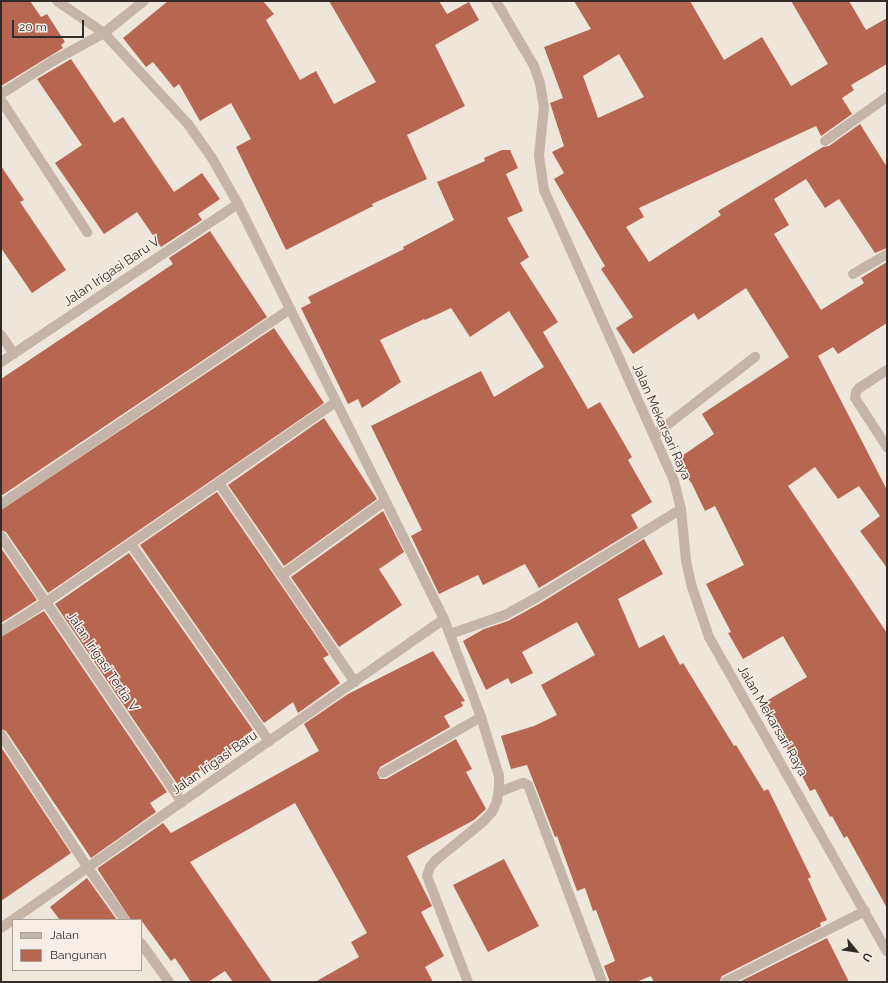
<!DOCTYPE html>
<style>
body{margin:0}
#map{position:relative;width:888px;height:983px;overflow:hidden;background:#eee5db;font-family:Raleway,sans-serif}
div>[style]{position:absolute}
.building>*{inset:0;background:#b76751}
.minor>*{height:10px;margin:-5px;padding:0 5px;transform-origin:5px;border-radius:5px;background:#c5b5a9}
span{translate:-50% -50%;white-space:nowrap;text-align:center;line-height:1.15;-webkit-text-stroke:3px #f7efe7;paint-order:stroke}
.street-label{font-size:13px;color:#332b28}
.frame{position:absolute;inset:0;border:2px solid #332b28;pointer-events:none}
.legend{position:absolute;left:12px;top:919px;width:130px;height:52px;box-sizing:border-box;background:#f7efe7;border:1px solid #a9a19b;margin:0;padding:5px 7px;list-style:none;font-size:12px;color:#332b28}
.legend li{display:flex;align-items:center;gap:8px;height:20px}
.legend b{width:20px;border:1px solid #a9a19b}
.north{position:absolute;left:836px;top:931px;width:40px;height:40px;-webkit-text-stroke:3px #f7efe7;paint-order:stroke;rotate:119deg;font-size:11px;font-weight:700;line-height:16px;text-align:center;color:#332b28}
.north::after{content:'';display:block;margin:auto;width:14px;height:18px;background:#332b28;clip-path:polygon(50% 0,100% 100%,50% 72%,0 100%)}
.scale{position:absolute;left:12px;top:20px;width:72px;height:18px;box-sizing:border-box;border:2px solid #332b28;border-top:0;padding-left:5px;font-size:12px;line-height:14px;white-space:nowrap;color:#332b28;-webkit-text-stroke:3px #f7efe7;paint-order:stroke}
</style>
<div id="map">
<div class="building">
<div style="clip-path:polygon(1px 1px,30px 1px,41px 17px,47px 14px,65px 42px,61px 45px,63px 48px,1px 86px)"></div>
<div style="clip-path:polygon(168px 1px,263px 1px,274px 14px,266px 20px,300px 80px,316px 71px,334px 104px,376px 82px,329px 1px,439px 1px,447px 14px,469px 2px,479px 20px,435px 45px,465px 106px,407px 135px,427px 179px,372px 204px,373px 206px,286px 250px,236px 147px,251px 139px,231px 103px,200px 121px,179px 84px,174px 88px,153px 62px,146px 67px,123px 38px)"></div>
<div style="clip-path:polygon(evenodd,574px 1px,690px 1px,724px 60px,762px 37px,791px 86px,828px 64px,791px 1px,849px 1px,866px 30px,887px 18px,887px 64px,851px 85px,854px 90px,842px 98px,852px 114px,821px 136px,816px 126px,639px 208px,644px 217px,626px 227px,649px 262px,721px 215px,718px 211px,823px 147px,829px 146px,860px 124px,887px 167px,887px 248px,875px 253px,839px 199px,825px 208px,806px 179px,774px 199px,789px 225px,774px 234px,821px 310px,864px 283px,861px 278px,887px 262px,887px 323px,838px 354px,833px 347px,818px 356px,887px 490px,887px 568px,860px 531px,880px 516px,859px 486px,838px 499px,815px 467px,788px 486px,887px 633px,887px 908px,847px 836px,844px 838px,832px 816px,830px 817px,815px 789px,810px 791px,763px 703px,807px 677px,783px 636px,743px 659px,728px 633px,731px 632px,706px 584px,744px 565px,715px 506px,705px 511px,692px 484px,676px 460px,714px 434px,702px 414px,789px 357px,746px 288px,698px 320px,694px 313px,633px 354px,616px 328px,633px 317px,601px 269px,605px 266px,554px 179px,564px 173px,552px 152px,564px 146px,550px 103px,563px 98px,544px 47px,591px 29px,574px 1px,619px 54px,644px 97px,598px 118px,583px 76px,619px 54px)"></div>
<div style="clip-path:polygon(71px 59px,114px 123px,123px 117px,174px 192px,202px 173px,220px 199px,198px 214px,202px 220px,161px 247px,137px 212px,104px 234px,55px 163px,82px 145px,37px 79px)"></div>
<div style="clip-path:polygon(502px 150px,510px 150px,518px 168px,506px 174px,523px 211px,507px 218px,529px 257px,520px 263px,558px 322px,543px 332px,588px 409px,600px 402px,632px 457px,628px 460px,652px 502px,631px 515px,638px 528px,539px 588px,525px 564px,483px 585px,478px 575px,439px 594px,411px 536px,422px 530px,371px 426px,481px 371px,494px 397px,544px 367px,509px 311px,470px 337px,451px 308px,425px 320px,424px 319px,380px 340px,401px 382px,362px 408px,358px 399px,348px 404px,301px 308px,311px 303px,308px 297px,404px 249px,403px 247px,454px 220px,437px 182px,485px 161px,484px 158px)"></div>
<div style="clip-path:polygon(1px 166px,24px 200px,20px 202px,66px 270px,32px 293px,1px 248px)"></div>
<div style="clip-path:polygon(210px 231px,267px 317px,1px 496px,1px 379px,173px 264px,169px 258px)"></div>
<div style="clip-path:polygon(274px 328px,324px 403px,48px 593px,6px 532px,1px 530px,1px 510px)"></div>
<div style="clip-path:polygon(324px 418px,377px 499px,284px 566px,228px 485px)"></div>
<div style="clip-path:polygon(217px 492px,329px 655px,323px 658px,340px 683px,298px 713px,293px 702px,264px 723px,140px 545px)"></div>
<div style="clip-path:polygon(383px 511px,404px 552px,379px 569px,402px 605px,339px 647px,291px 577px)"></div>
<div style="clip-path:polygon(644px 539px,663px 574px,618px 599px,639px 648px,664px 635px,680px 665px,683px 663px,734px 746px,736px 745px,764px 791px,768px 789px,811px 877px,808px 879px,827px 920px,820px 923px,821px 926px,722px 976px,719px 982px,654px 982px,651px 976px,636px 982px,610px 982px,604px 966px,615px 961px,596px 910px,593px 911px,585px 888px,577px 891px,557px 836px,555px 837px,527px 765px,511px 769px,501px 736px,534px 726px,557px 715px,541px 685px,595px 655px,577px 622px,522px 652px,533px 673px,511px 684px,508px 678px,486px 690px,463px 641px,484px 629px,508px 621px,539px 604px)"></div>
<div style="clip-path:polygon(1px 548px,37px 600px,1px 623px)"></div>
<div style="clip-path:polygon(129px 553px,253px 730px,243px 737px,245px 740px,178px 785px,55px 604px)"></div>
<div style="clip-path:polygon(44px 611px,167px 792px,150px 803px,156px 812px,91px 858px,6px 731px,1px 729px,1px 637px)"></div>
<div style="clip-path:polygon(433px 651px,465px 701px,461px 702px,463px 706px,444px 716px,450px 727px,380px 767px,377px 773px,380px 779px,386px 779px,456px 739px,472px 769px,466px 772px,486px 809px,474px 820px,407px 856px,432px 906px,421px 912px,444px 956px,425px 967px,433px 982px,315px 982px,359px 957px,351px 942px,367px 933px,295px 803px,190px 862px,272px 982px,233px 982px,225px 971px,208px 982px,191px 982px,175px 958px,171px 961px,141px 920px,131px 920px,98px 870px,98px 868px,163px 823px,171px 833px,319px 751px,304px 724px,348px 694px)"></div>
<div style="clip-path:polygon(1px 747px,71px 853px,1px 901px)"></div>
<div style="clip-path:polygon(504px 859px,539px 926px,488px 952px,453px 885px)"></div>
<div style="clip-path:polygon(87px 878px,117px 920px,60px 920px,50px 907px)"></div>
<div style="clip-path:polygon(827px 938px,849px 982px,739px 982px)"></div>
</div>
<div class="minor">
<div style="left:57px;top:1px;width:57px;rotate:34.2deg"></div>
<div style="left:104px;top:33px;width:124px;rotate:47.3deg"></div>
<div style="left:188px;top:124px;width:42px;rotate:54.8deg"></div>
<div style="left:212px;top:158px;width:53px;rotate:60.5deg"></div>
<div style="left:238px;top:204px;width:463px;rotate:63.6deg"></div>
<div style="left:444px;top:619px;width:105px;rotate:69.3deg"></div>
<div style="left:481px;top:717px;width:62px;rotate:73deg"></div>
<div style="left:499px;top:776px;width:11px;rotate:90deg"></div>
<div style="left:499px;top:787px;width:14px;rotate:98deg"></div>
<div style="left:497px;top:801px;width:12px;rotate:114deg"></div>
<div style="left:492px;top:812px;width:12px;rotate:132deg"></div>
<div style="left:484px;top:821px;width:62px;rotate:140.9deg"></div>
<div style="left:436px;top:860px;width:9px;rotate:131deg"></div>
<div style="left:430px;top:867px;width:9px;rotate:108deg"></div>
<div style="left:427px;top:876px;width:114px;rotate:68.9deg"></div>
<div style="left:496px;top:1px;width:75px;rotate:59.7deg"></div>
<div style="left:534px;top:66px;width:18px;rotate:71deg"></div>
<div style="left:540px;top:83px;width:24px;rotate:81deg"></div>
<div style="left:544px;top:107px;width:48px;rotate:95.9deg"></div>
<div style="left:539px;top:155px;width:35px;rotate:82deg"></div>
<div style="left:544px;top:190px;width:319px;rotate:65.9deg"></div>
<div style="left:674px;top:481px;width:29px;rotate:76deg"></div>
<div style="left:681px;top:509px;width:52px;rotate:84.5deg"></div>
<div style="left:686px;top:561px;width:27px;rotate:77deg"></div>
<div style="left:692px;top:587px;width:53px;rotate:71.2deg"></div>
<div style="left:709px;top:637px;width:361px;rotate:60.5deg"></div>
<div style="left:1px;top:94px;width:62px;rotate:-32.4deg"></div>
<div style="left:53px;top:61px;width:58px;rotate:-28.8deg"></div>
<div style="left:104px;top:33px;width:51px;rotate:-38.7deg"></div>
<div style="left:1px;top:100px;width:158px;rotate:56.9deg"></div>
<div style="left:825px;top:141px;width:76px;rotate:-35.4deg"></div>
<div style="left:853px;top:274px;width:39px;rotate:-30deg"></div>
<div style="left:1px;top:335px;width:23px;rotate:56deg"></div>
<div style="left:1px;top:362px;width:285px;rotate:-33.7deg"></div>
<div style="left:887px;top:370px;width:33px;rotate:147deg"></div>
<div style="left:859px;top:388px;width:5px;rotate:127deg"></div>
<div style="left:856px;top:392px;width:6px;rotate:99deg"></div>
<div style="left:855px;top:398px;width:59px;rotate:56.9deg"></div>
<div style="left:654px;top:435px;width:128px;rotate:-37.7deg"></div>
<div style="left:219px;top:483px;width:241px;rotate:55.7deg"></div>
<div style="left:1px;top:504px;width:349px;rotate:-34deg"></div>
<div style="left:1px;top:536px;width:322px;rotate:55.8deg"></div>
<div style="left:131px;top:544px;width:241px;rotate:55deg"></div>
<div style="left:282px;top:575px;width:127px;rotate:-35.7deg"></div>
<div style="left:1px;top:631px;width:54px;rotate:-32.8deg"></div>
<div style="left:46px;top:602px;width:351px;rotate:-34.6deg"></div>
<div style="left:450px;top:634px;width:58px;rotate:-19.1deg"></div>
<div style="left:505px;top:615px;width:35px;rotate:-29deg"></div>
<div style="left:536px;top:598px;width:170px;rotate:-31.5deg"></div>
<div style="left:1px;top:735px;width:159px;rotate:56.8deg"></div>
<div style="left:88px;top:868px;width:64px;rotate:54.6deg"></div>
<div style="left:383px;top:773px;width:113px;rotate:-29.7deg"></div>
<div style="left:499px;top:792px;width:26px;rotate:-21deg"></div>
<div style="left:523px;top:783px;width:5px;rotate:22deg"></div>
<div style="left:528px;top:785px;width:210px;rotate:69.4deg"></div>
<div style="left:1px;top:928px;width:540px;rotate:-34.9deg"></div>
<div style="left:141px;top:943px;width:48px;rotate:54.3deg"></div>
<div style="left:725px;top:982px;width:157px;rotate:-26.9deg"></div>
</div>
<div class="street-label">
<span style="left:112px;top:272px;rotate:-34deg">Jalan Irigasi Baru V</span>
<span style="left:661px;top:422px;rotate:66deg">Jalan Mekarsari Raya</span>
<span style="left:102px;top:662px;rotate:56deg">Jalan Irigasi Tertia V</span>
<span style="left:772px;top:721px;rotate:60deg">Jalan Mekarsari Raya</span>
<span style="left:215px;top:763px;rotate:-35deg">Jalan Irigasi Baru</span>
</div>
<div class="frame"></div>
<ul class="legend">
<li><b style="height:5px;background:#c5b5a9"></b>Jalan</li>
<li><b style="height:11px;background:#b76751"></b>Bangunan</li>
</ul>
<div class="north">U</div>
<div class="scale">20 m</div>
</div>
